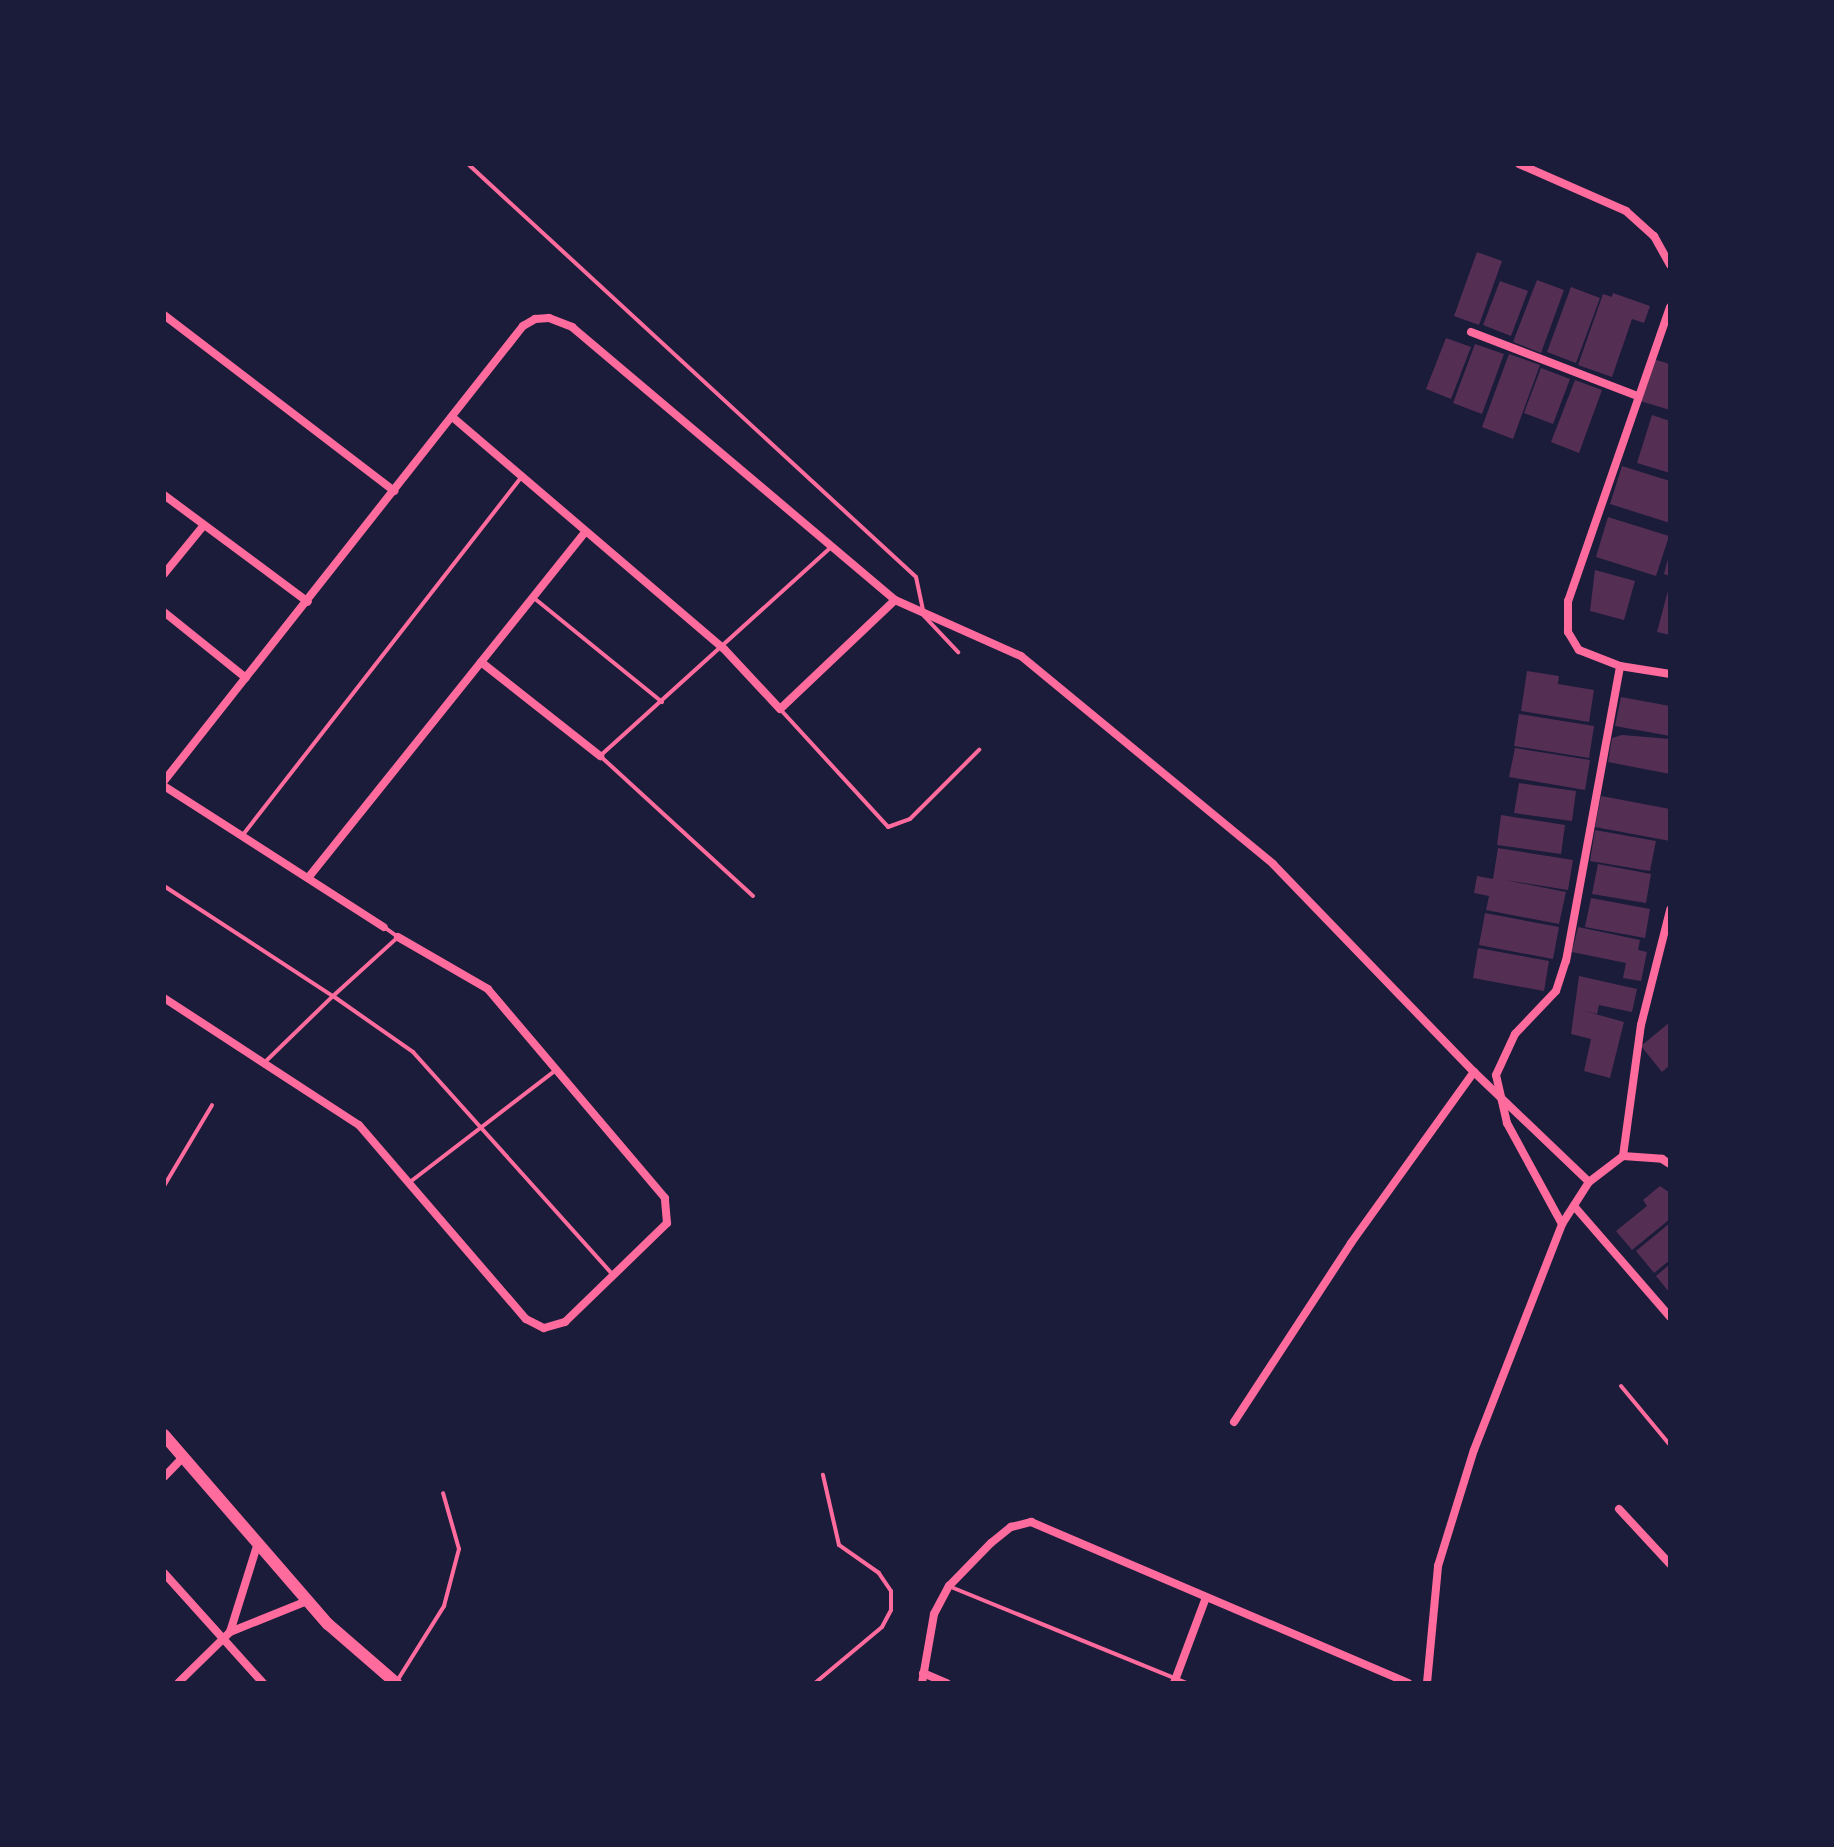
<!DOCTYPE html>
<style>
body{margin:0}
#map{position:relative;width:1834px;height:1847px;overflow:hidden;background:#1b1b3a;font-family:"PT Serif",serif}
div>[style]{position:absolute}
.building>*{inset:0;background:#542f53}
.service>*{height:4px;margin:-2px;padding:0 2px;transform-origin:2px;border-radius:2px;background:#ff6b9d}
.minor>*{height:8px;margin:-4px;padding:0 4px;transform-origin:4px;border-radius:4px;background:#ff6b9d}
.secondary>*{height:12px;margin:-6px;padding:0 6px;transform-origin:6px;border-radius:6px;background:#ff6b9d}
span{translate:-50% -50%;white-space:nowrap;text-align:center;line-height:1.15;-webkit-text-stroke:6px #1b1b3a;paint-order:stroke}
.frame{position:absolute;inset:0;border:166px solid #1b1b3a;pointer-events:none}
</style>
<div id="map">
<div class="building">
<div style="clip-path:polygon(1477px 252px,1502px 261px,1479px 325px,1454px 316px)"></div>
<div style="clip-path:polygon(1537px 280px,1564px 290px,1541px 353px,1513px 342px)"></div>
<div style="clip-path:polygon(1500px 281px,1528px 291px,1511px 336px,1483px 325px)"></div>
<div style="clip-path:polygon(1571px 287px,1600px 298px,1576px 363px,1547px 352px)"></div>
<div style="clip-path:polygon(1613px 293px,1650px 306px,1644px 323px,1632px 319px,1612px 377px,1578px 365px,1603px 294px,1612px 297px)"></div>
<div style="clip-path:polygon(1446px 338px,1471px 347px,1451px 399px,1426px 389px)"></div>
<div style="clip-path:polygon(1475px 344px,1504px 354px,1482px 414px,1453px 403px)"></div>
<div style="clip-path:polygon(1509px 354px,1540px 365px,1513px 439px,1482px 427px)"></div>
<div style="clip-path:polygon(1653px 359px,1670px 364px,1670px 410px,1640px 401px)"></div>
<div style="clip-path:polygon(1541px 368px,1570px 379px,1553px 424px,1524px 413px)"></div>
<div style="clip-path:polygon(1575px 380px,1602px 390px,1579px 453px,1551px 442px)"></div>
<div style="clip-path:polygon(1652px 415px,1670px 421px,1670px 473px,1637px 463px)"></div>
<div style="clip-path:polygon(1622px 466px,1670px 481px,1670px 523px,1610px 504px)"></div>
<div style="clip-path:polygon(1608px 517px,1669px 536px,1656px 576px,1596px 557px)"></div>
<div style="clip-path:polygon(1669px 555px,1670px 556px,1670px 576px,1664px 574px)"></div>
<div style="clip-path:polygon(1595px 570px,1635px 581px,1624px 620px,1590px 611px)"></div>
<div style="clip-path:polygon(1669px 587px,1670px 587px,1670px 635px,1657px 632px)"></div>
<div style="clip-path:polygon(1527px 671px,1559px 676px,1558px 684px,1594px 690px,1589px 722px,1521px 711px)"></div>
<div style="clip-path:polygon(1621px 697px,1670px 706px,1670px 736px,1615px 726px)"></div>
<div style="clip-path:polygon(1519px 714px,1594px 726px,1589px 758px,1514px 746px)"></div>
<div style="clip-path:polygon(1622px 735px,1670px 739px,1670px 774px,1608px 762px,1612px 738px)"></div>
<div style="clip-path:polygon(1515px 748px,1590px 760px,1585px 790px,1509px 777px)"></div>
<div style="clip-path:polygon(1519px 783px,1576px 791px,1572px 821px,1514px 813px)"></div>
<div style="clip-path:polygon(1601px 796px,1670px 809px,1670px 841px,1595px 827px)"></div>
<div style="clip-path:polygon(1501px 815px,1565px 825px,1561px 854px,1497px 845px)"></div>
<div style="clip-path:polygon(1595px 830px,1656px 841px,1650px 871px,1590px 861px)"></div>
<div style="clip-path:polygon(1498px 848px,1573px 860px,1568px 890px,1505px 880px,1566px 892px,1559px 924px,1486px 910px,1489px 896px,1474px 893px,1477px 876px,1493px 879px)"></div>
<div style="clip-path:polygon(1598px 864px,1651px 874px,1646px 903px,1592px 894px)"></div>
<div style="clip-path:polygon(1591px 898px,1650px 909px,1645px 938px,1585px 927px)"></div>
<div style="clip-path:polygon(1485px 913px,1559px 927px,1553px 959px,1479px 945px)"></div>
<div style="clip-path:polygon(1578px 927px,1640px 940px,1638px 950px,1647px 952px,1641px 981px,1623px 978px,1626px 963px,1572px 952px)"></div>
<div style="clip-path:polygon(1478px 948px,1549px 961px,1544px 991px,1473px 978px)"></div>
<div style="clip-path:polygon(1579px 976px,1637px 989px,1632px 1012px,1599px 1005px,1597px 1014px,1581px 1010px,1624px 1022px,1610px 1078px,1584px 1071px,1591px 1039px,1571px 1034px)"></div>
<div style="clip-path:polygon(1670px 1022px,1670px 1065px,1662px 1072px,1641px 1046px)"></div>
<div style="clip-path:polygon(1660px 1186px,1670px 1193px,1670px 1219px,1632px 1250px,1616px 1231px,1647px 1206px,1643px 1200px)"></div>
<div style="clip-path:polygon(1670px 1223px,1670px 1260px,1654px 1273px,1636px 1251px)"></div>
<div style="clip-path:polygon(1670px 1264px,1670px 1293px,1656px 1276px)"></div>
</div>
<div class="service">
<div style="left:468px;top:164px;width:609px;rotate:42.67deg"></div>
<div style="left:916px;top:577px;width:40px;rotate:78deg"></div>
<div style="left:924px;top:616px;width:50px;rotate:46.6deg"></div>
<div style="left:534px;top:598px;width:165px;rotate:39.1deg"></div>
<div style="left:780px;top:709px;width:160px;rotate:47.5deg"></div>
<div style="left:888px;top:827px;width:23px;rotate:-20deg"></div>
<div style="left:910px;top:819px;width:98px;rotate:-45deg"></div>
<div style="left:242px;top:836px;width:454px;rotate:-52.1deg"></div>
<div style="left:164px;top:886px;width:202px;rotate:33.1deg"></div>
<div style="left:333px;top:996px;width:88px;rotate:-42.2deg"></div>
<div style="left:398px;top:937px;width:17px;rotate:-144deg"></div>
<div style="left:753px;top:896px;width:207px;rotate:-137.5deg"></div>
<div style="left:600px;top:756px;width:312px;rotate:-42.1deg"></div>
<div style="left:264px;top:1063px;width:96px;rotate:-44.2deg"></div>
<div style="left:333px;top:996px;width:98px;rotate:35deg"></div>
<div style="left:413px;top:1052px;width:300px;rotate:48.1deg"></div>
<div style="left:410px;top:1182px;width:185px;rotate:-37.5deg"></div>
<div style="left:164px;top:1186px;width:94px;rotate:-59.3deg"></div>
<div style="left:1621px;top:1386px;width:77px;rotate:50.3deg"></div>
<div style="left:951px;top:1587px;width:254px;rotate:22.2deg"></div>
<div style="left:397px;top:1681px;width:89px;rotate:-57.9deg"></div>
<div style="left:444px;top:1606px;width:59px;rotate:-75.3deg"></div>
<div style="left:459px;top:1549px;width:58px;rotate:-105.9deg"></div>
<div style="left:815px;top:1683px;width:87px;rotate:-39.9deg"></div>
<div style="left:882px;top:1627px;width:19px;rotate:-62deg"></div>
<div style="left:891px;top:1610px;width:19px;rotate:-90deg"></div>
<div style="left:891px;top:1591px;width:22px;rotate:-124deg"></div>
<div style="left:879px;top:1573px;width:49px;rotate:-145deg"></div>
<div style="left:839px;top:1545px;width:72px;rotate:-102.9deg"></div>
</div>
<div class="minor">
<div style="left:1519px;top:164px;width:117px;rotate:23.7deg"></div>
<div style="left:1626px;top:211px;width:38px;rotate:42deg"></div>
<div style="left:1654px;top:236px;width:33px;rotate:61deg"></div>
<div style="left:1670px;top:307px;width:311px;rotate:109.1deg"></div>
<div style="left:1568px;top:601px;width:31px;rotate:90deg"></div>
<div style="left:1568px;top:632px;width:21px;rotate:59deg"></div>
<div style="left:1579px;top:650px;width:44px;rotate:21.3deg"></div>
<div style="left:1620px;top:666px;width:51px;rotate:9.1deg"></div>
<div style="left:164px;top:315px;width:290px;rotate:37.4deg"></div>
<div style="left:1471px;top:332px;width:179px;rotate:21deg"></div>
<div style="left:164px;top:495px;width:179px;rotate:36.6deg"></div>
<div style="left:164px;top:574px;width:63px;rotate:-50.8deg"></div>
<div style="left:895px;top:600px;width:138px;rotate:24deg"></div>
<div style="left:1021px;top:656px;width:327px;rotate:39.5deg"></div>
<div style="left:1273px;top:864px;width:289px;rotate:46deg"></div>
<div style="left:1474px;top:1072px;width:159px;rotate:43.7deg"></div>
<div style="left:164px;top:612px;width:105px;rotate:38.8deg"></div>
<div style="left:481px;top:662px;width:152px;rotate:38.3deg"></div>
<div style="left:164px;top:781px;width:580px;rotate:-51.73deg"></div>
<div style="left:523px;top:326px;width:14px;rotate:-30deg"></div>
<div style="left:535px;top:319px;width:14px;rotate:-4deg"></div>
<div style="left:549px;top:318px;width:25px;rotate:21deg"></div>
<div style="left:572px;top:327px;width:423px;rotate:40.2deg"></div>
<div style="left:895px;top:600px;width:158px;rotate:136.5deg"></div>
<div style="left:780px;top:709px;width:82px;rotate:-133deg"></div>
<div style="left:724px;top:649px;width:358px;rotate:-139.5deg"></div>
<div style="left:164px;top:786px;width:261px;rotate:32.7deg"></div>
<div style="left:308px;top:878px;width:443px;rotate:-51.3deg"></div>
<div style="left:164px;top:998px;width:233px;rotate:33.1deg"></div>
<div style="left:359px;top:1125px;width:256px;rotate:49.3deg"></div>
<div style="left:526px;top:1319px;width:20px;rotate:27deg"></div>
<div style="left:544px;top:1328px;width:22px;rotate:-16deg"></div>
<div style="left:565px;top:1322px;width:142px;rotate:-44.1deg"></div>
<div style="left:667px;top:1223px;width:25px;rotate:-95deg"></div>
<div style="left:665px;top:1198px;width:274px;rotate:-130.3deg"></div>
<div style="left:488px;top:989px;width:104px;rotate:-150deg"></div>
<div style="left:1623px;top:1156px;width:39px;rotate:4deg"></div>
<div style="left:1662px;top:1159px;width:9px;rotate:32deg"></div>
<div style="left:1574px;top:1206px;width:147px;rotate:49.1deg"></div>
<div style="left:1562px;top:1224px;width:115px;rotate:-118.6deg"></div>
<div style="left:1507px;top:1123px;width:49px;rotate:-102.9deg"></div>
<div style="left:1496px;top:1075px;width:45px;rotate:-65.1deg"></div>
<div style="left:1515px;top:1034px;width:59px;rotate:-46.4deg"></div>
<div style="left:1556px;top:991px;width:32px;rotate:-72deg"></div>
<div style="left:1566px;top:961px;width:300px;rotate:-79.6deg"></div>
<div style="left:1234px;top:1422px;width:214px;rotate:-56.8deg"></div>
<div style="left:1351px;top:1243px;width:211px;rotate:-54.3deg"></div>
<div style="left:164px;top:1477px;width:28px;rotate:-46deg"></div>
<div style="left:1619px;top:1509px;width:75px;rotate:47.2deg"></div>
<div style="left:164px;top:1573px;width:148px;rotate:48deg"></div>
<div style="left:230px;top:1632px;width:90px;rotate:-72.6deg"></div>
<div style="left:923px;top:1673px;width:26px;rotate:23deg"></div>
<div style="left:178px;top:1683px;width:73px;rotate:-44.4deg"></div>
<div style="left:230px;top:1632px;width:83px;rotate:-21.9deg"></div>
<div style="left:922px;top:1683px;width:70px;rotate:-80.1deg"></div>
<div style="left:934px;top:1614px;width:32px;rotate:-62deg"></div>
<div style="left:949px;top:1586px;width:60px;rotate:-45.7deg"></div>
<div style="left:991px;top:1543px;width:26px;rotate:-39deg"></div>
<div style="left:1011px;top:1527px;width:21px;rotate:-14deg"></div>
<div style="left:1031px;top:1522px;width:410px;rotate:23.1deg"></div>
<div style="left:1174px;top:1683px;width:89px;rotate:-69.5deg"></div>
<div style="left:1427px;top:1683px;width:118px;rotate:-84.6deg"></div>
<div style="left:1438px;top:1566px;width:121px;rotate:-72.8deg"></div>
<div style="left:1474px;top:1450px;width:243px;rotate:-68.7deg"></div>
<div style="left:1562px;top:1224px;width:50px;rotate:-57.3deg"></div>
<div style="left:1589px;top:1182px;width:43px;rotate:-37.4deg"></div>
<div style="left:1623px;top:1156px;width:132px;rotate:-82.2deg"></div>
<div style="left:1641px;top:1025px;width:119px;rotate:-75.8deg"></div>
</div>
<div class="secondary">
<div style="left:164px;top:1435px;width:250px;rotate:49.1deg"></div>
<div style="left:328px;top:1624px;width:90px;rotate:40.9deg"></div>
</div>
<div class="frame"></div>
</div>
